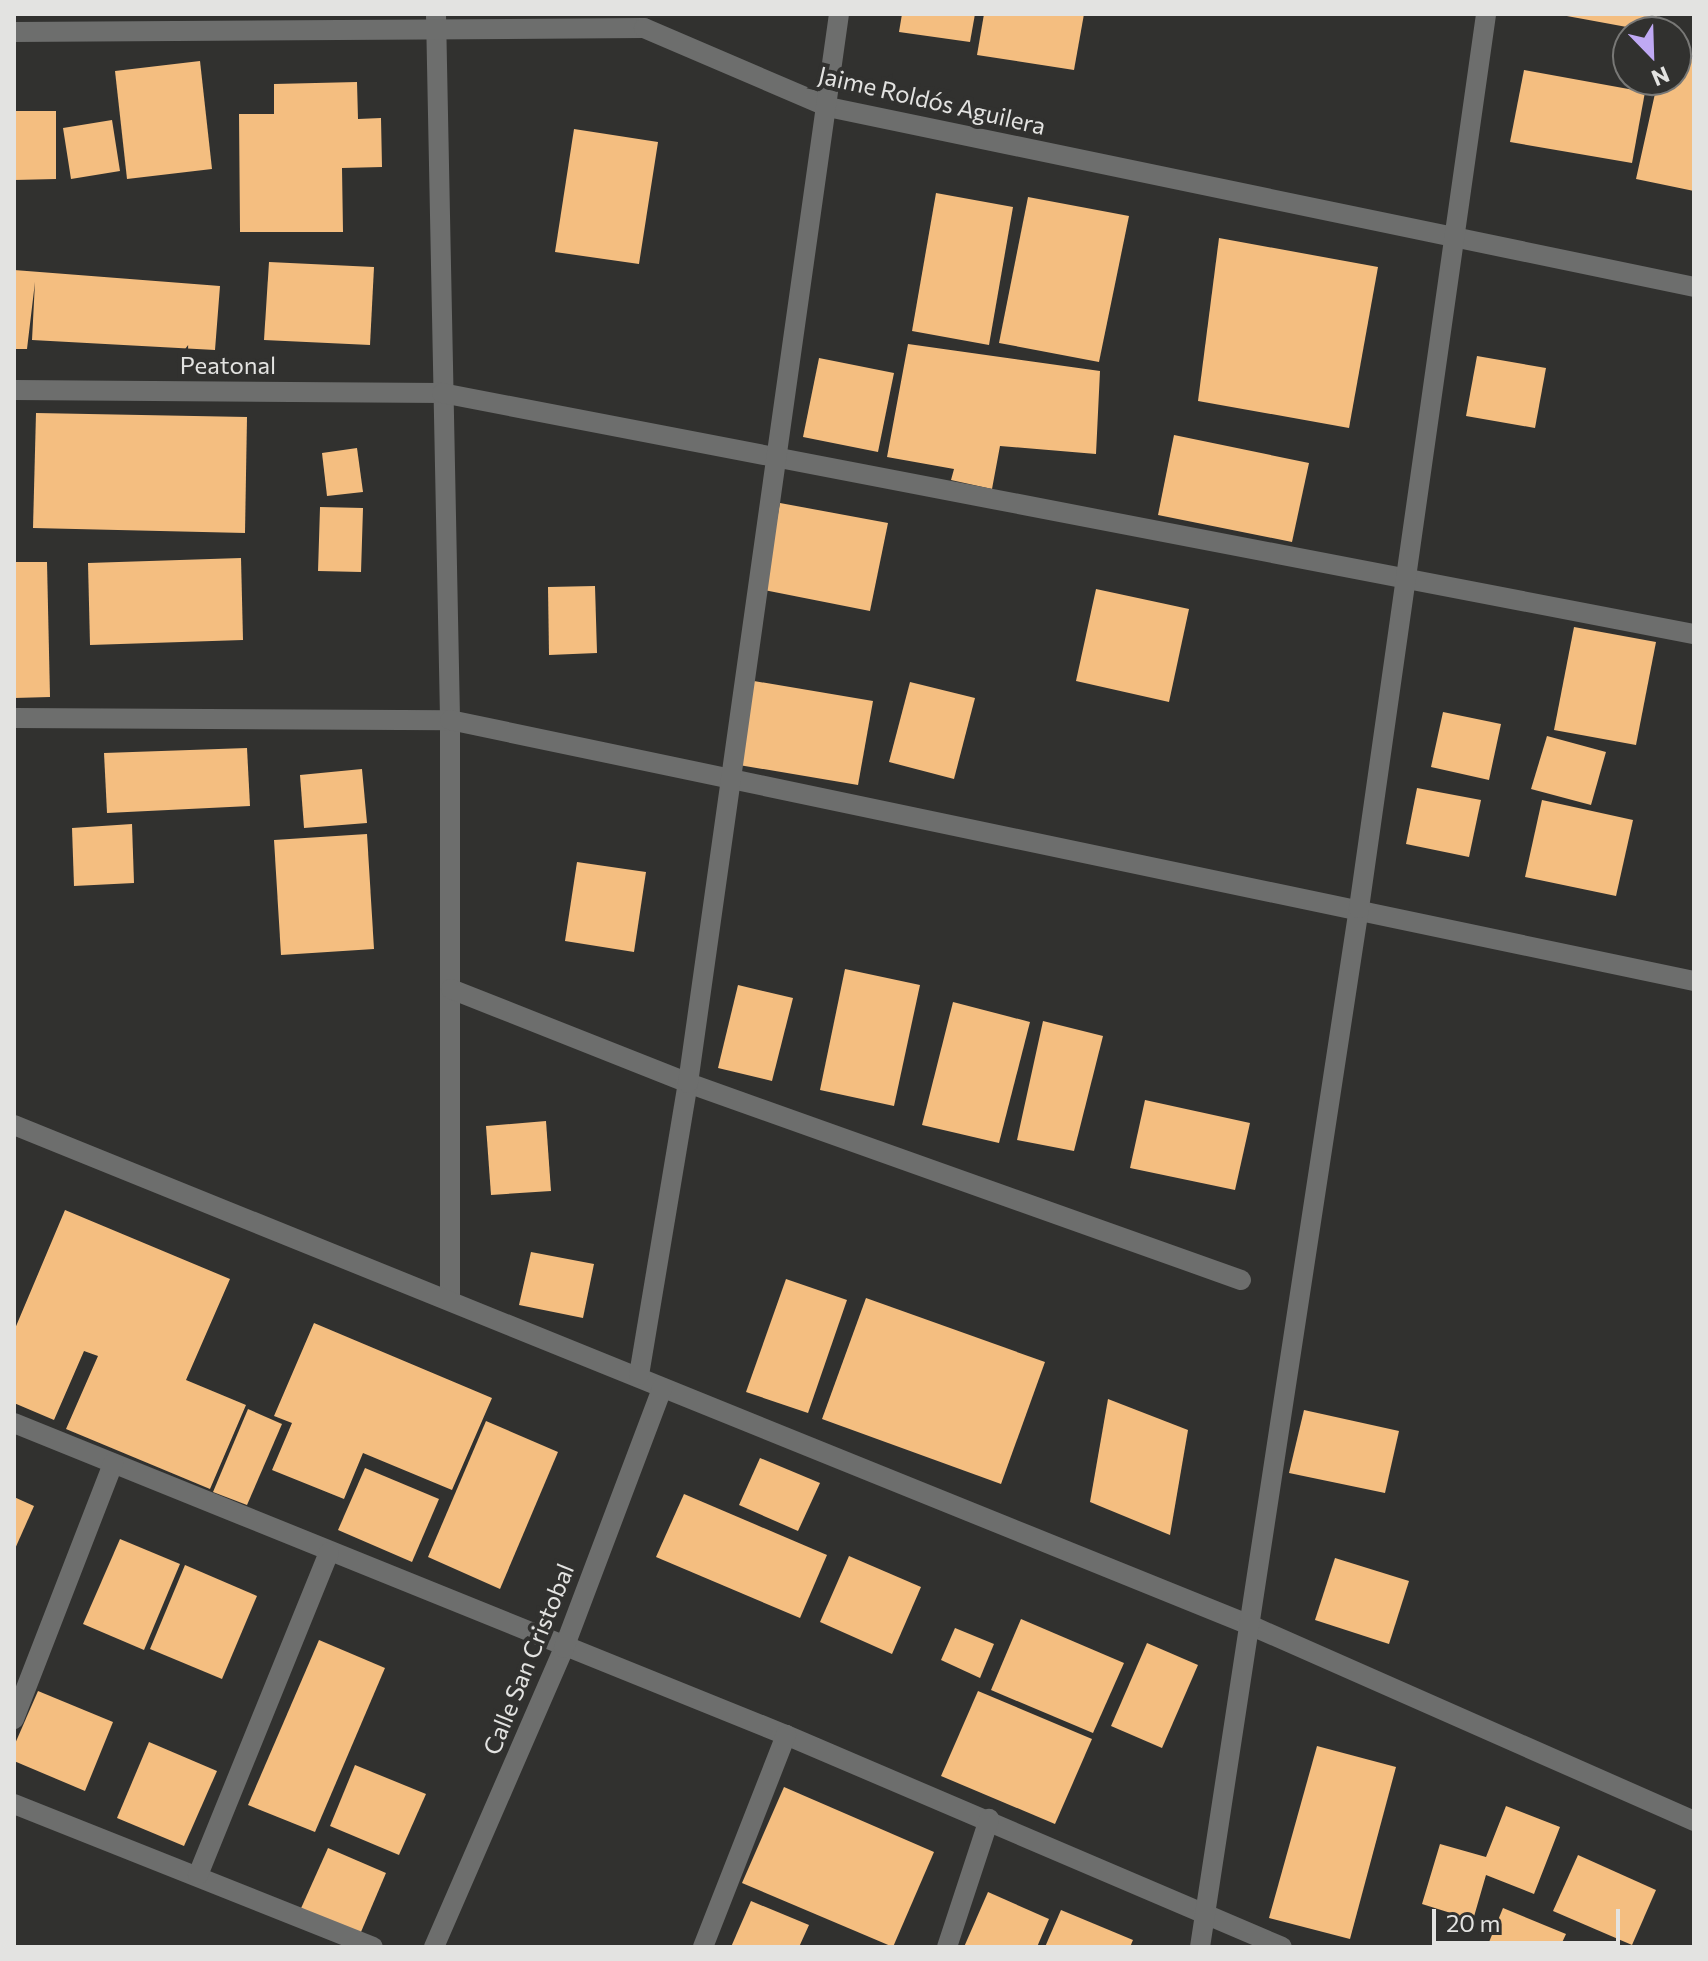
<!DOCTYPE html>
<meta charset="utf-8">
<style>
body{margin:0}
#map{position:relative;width:1708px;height:1961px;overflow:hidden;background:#31312f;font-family:Commissioner,sans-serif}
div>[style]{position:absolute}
.building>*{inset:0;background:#f4be80}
.minor>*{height:20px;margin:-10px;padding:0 10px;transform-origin:10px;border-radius:10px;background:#6d6e6d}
span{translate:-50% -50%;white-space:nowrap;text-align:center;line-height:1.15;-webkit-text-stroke:8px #31312f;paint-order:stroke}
.street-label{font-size:24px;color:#e3e3e1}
.frame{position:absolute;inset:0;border:16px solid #e3e3e1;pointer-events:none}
.north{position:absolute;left:1612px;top:16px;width:80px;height:80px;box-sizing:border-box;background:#31312f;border:2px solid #787876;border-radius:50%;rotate:157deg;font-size:22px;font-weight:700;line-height:32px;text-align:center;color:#e3e3e1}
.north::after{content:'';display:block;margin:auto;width:28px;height:36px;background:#bfa9f4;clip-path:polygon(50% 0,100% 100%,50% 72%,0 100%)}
.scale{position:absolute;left:1432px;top:1909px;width:188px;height:36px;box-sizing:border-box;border:4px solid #e3e3e1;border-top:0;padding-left:10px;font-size:24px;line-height:28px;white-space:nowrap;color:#e3e3e1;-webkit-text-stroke:6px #31312f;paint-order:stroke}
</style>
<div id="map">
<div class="building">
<div style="clip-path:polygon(902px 14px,975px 14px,970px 42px,899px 32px)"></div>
<div style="clip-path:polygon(984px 14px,1084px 14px,1074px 70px,977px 55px)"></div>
<div style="clip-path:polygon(1556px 14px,1657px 14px,1654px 32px)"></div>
<div style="clip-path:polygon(1676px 55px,1694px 59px,1694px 191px,1636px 179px,1658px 80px,1676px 80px)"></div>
<div style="clip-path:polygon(200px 61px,212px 169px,127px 179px,115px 71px)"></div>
<div style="clip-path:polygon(1524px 70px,1645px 92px,1632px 163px,1510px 142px)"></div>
<div style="clip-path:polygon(357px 82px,358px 119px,381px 118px,382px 167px,342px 168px,343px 232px,240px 232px,239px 114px,274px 114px,274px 84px)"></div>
<div style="clip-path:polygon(14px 111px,56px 111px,56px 179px,14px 180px)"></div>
<div style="clip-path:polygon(112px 120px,120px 171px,71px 179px,63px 128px)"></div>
<div style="clip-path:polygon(574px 129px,658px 142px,639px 264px,555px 252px)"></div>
<div style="clip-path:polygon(936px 193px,1013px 207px,989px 345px,912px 331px)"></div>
<div style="clip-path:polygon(1028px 197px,1129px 216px,1099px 362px,999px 343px)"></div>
<div style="clip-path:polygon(1219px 238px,1378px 267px,1349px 428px,1198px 401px)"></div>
<div style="clip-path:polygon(269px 262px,374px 267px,370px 345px,264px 340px)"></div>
<div style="clip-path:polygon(14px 270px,220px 286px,215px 350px,32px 340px,35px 282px,27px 349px,14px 349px)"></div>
<div style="clip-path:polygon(908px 344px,1100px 371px,1096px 454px,1000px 446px,992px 489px,951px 480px,954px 469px,887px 457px)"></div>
<div style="clip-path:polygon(1477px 356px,1546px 368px,1535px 428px,1466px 416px)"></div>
<div style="clip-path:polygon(819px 358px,894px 373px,878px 452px,803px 437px)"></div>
<div style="clip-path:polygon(36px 413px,247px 417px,245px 533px,33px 528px)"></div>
<div style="clip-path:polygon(1174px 435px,1309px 463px,1292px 542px,1158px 515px)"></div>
<div style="clip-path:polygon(357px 448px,363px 492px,327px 496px,322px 453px)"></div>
<div style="clip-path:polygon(780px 503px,888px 523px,870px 611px,764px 590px)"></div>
<div style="clip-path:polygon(320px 507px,363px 508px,361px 572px,318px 571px)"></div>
<div style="clip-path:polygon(241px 558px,243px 640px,90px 645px,88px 563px)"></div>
<div style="clip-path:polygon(14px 562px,47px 562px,50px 697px,14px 698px)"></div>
<div style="clip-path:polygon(595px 586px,597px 653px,549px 655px,548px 587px)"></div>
<div style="clip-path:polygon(1096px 589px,1189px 609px,1169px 702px,1076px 681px)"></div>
<div style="clip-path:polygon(1574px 627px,1656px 642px,1636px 745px,1554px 730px)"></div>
<div style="clip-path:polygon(748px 680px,873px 701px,858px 785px,733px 764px)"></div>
<div style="clip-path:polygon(910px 682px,975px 698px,954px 779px,889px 762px)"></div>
<div style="clip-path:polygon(1443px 712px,1501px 724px,1489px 780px,1431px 767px)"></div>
<div style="clip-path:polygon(1547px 736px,1606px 752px,1591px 805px,1531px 789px)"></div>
<div style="clip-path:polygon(247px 748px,250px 806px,107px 813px,104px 753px)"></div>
<div style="clip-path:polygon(362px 769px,367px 823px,304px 828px,300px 775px)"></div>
<div style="clip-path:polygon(1417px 788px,1481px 800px,1469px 857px,1406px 844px)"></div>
<div style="clip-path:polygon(1542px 800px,1633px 820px,1616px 896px,1525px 877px)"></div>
<div style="clip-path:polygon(132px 824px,134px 883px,74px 886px,72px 828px)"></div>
<div style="clip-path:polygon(367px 834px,374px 949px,281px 955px,274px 840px)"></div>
<div style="clip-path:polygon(577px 862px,646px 872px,634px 952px,565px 941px)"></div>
<div style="clip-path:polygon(845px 969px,920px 985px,894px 1106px,820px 1090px)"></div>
<div style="clip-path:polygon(738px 985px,793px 998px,772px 1081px,718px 1068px)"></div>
<div style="clip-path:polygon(953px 1002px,1030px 1022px,999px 1143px,922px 1125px)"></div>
<div style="clip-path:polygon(1043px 1021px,1103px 1036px,1074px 1151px,1017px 1140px)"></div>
<div style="clip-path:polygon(1145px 1100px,1250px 1123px,1235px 1190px,1130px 1168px)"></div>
<div style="clip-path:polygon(546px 1121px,551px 1191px,491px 1195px,486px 1126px)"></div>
<div style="clip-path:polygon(65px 1210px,230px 1279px,186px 1380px,246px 1405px,210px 1489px,66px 1429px,98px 1356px,84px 1351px,54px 1420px,14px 1403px,14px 1331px)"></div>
<div style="clip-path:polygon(531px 1252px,594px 1264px,583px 1318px,519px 1305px)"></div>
<div style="clip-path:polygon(786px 1279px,847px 1300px,808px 1413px,746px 1392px)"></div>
<div style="clip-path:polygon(866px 1298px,1045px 1362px,1001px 1484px,822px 1419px)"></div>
<div style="clip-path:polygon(314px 1323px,492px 1398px,452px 1490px,363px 1453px,344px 1499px,272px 1470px,292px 1423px,274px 1416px)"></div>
<div style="clip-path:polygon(1108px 1399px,1188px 1430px,1170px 1535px,1090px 1502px)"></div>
<div style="clip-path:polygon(248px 1409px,282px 1424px,247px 1505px,213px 1492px)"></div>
<div style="clip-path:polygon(1304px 1410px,1399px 1431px,1385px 1493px,1289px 1473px)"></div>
<div style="clip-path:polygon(486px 1421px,558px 1452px,500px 1589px,428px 1557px)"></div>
<div style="clip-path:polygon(760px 1458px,820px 1483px,798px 1531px,739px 1505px)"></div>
<div style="clip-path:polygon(365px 1468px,439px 1499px,412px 1562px,338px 1530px)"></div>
<div style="clip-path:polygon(684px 1494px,827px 1555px,800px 1618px,656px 1557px)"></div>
<div style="clip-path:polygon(14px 1497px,34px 1506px,14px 1551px)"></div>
<div style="clip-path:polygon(120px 1539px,180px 1564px,144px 1650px,83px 1624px)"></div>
<div style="clip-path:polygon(849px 1556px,921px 1587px,892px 1654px,820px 1622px)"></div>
<div style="clip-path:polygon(1335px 1558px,1409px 1581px,1389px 1644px,1315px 1620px)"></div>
<div style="clip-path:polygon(185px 1565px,257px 1596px,222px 1679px,150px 1649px)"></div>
<div style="clip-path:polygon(1021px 1619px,1124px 1663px,1093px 1733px,991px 1690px)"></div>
<div style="clip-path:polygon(955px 1628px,994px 1644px,980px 1678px,941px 1660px)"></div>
<div style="clip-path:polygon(319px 1640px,385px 1668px,315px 1832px,248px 1805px)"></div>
<div style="clip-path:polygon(1147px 1643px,1198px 1665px,1162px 1748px,1111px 1726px)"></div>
<div style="clip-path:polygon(38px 1691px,113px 1722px,85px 1791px,14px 1761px,14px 1746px)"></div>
<div style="clip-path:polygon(978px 1691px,1092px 1739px,1055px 1824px,941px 1776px)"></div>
<div style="clip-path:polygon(149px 1742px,217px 1771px,184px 1846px,117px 1818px)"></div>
<div style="clip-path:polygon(1317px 1746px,1396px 1767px,1350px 1939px,1269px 1918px)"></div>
<div style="clip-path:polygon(355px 1765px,426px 1794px,399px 1855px,330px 1826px)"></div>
<div style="clip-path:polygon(784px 1787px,934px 1852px,893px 1947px,742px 1883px)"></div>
<div style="clip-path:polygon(1506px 1806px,1560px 1827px,1534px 1894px,1486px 1875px,1473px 1920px,1422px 1904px,1440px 1844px,1486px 1857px)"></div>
<div style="clip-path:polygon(328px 1848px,386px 1873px,358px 1939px,298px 1915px)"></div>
<div style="clip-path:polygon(1578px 1855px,1656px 1890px,1632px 1945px,1553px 1911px)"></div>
<div style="clip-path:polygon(988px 1892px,1049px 1919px,1037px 1947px,964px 1947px)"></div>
<div style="clip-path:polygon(751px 1901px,809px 1925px,799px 1947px,731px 1947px)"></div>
<div style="clip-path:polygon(1503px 1908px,1566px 1934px,1560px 1947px,1487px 1947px)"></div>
<div style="clip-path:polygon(1061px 1910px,1133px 1940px,1130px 1947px,1045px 1947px)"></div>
</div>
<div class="minor">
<div style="left:436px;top:14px;width:706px;rotate:88.86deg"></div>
<div style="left:450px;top:720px;width:577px;rotate:90deg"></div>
<div style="left:14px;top:32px;width:630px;rotate:-0.36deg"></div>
<div style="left:644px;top:28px;width:200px;rotate:23.2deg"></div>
<div style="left:828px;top:107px;width:885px;rotate:11.74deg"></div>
<div style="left:14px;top:390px;width:428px;rotate:0.4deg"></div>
<div style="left:442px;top:393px;width:1275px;rotate:10.9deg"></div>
<div style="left:14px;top:718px;width:436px;rotate:0.3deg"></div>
<div style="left:450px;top:720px;width:1271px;rotate:11.85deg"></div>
<div style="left:451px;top:989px;width:255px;rotate:21.6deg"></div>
<div style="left:688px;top:1083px;width:587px;rotate:19.61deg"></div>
<div style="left:14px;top:1125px;width:1336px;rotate:22.03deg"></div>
<div style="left:1252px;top:1626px;width:483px;rotate:23.8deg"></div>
<div style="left:639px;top:1375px;width:296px;rotate:-80.5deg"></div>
<div style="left:688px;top:1083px;width:1080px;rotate:-81.96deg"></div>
<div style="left:14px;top:1423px;width:833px;rotate:22.01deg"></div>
<div style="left:786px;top:1735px;width:539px;rotate:23.14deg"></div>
<div style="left:14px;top:1719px;width:274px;rotate:-68.8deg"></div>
<div style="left:14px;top:1804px;width:386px;rotate:21.7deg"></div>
<div style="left:198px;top:1875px;width:348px;rotate:-67.9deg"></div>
<div style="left:434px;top:1947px;width:326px;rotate:-66.5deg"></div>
<div style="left:564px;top:1648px;width:278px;rotate:-69.3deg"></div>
<div style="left:703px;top:1947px;width:228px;rotate:-68.6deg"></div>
<div style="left:947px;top:1947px;width:135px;rotate:-71.8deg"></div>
<div style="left:1200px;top:1947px;width:1051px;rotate:-81.3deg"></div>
<div style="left:1359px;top:908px;width:903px;rotate:-81.91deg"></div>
</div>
<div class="street-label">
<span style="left:932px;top:100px;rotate:13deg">Jaime Roldós Aguilera</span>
<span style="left:228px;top:365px">Peatonal</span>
<span style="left:528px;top:1659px;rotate:-68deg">Calle San Cristobal</span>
</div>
<div class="frame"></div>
<div class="north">N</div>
<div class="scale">20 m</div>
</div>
